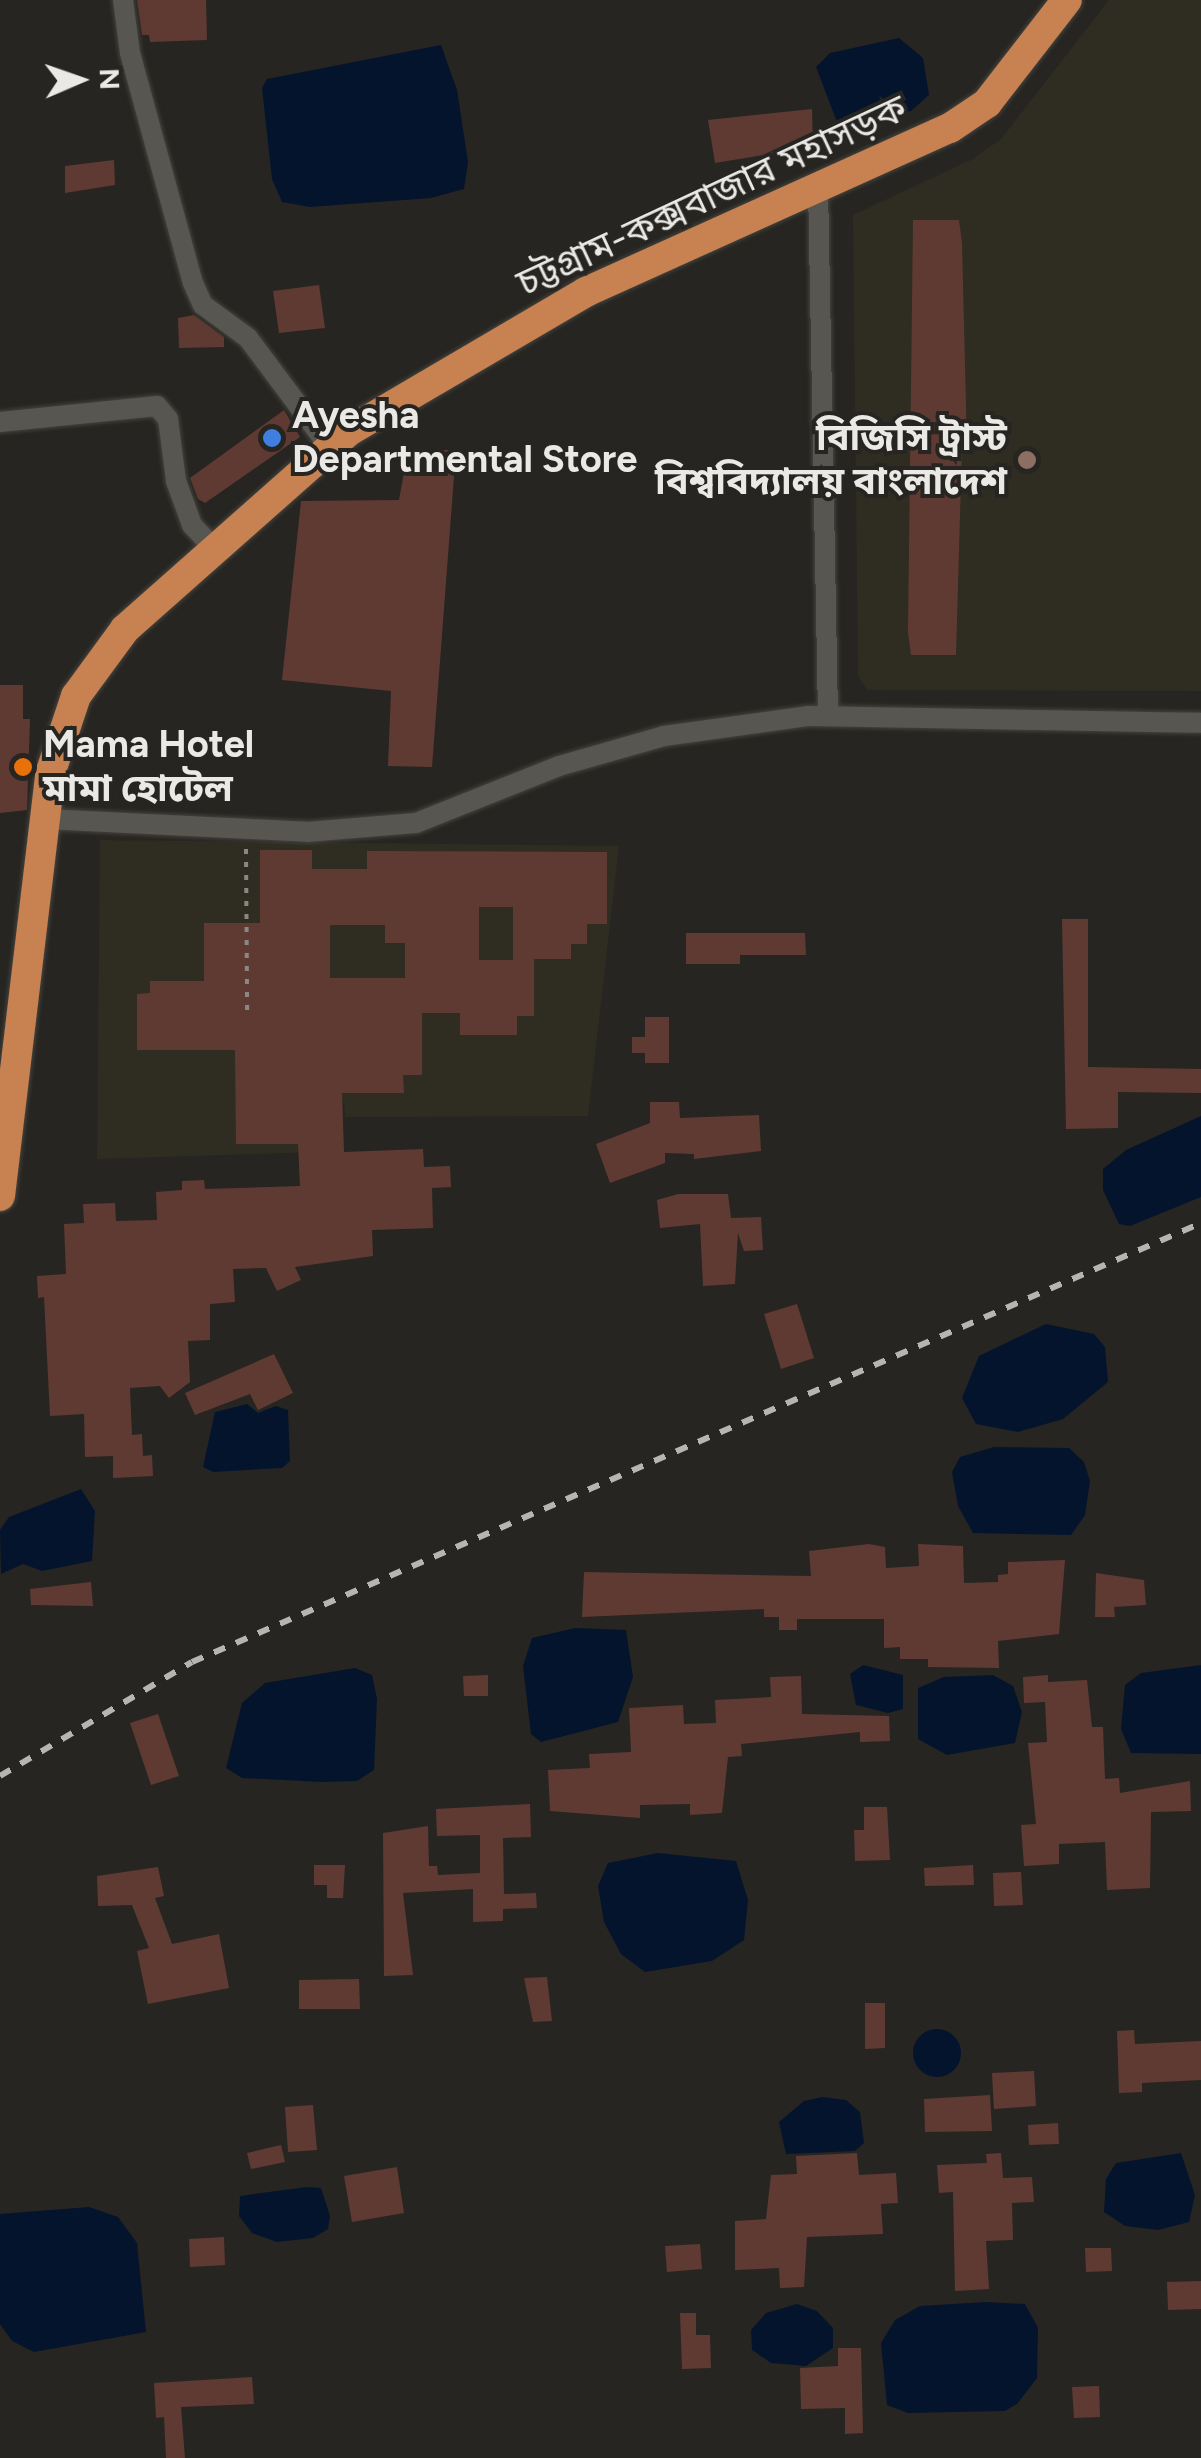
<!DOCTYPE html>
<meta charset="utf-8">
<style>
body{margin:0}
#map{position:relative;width:1201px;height:2458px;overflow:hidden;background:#272521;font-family:Figtree,"Noto Sans Bengali",sans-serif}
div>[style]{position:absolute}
.built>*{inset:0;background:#2f2c21}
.water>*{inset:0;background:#05142d}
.round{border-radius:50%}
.building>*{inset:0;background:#5f3a32}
.path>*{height:4px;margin-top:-2px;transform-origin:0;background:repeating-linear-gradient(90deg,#8a8885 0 5px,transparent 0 13px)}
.roads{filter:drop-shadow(0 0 2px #44433f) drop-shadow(0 0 2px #44433f)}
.minor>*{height:20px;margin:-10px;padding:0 10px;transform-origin:10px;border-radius:10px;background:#575651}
.trunk>*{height:30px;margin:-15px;padding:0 15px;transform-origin:15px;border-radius:15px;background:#c88150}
.rail>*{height:6px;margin-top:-3px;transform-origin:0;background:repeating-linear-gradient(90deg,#b6b5b1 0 12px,transparent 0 24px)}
.dots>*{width:28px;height:28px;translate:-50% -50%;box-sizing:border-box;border:5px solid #272521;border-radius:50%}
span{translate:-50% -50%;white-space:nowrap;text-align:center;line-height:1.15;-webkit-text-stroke:8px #272521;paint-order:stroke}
.street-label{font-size:38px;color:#eae9e6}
.poi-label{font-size:38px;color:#eae9e6;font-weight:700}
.left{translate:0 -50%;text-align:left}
.right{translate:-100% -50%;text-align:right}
.north{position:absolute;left:30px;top:30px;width:100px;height:100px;-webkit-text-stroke:8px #272521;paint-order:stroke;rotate:88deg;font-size:28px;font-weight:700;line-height:40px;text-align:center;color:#eae9e6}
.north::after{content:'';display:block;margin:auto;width:35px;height:45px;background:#eae9e6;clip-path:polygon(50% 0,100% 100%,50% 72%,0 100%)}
</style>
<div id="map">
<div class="built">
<div style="clip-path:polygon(1109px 0,1201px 0,1201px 691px,867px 690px,858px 676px,853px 215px,973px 159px,1001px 139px)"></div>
<div style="clip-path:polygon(100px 840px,619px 846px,588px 1116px,345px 1117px,344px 1103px,320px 1103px,321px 1152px,97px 1159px)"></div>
</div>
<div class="water">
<div style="clip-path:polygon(899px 38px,923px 58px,929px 95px,911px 111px,854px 125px,837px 122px,816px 67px,830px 53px)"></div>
<div style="clip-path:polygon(441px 45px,457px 90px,468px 162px,464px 189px,431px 198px,310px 207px,282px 202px,272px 179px,262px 88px,267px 79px)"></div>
<div style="clip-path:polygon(1201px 1116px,1201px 1197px,1130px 1226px,1119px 1224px,1103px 1190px,1103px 1169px,1126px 1150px)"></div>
<div style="clip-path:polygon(1046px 1324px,1094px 1334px,1105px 1347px,1108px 1382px,1063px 1419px,1018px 1432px,976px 1424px,962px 1398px,979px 1356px)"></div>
<div style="clip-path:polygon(247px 1404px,258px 1413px,276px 1406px,288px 1410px,290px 1461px,282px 1468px,213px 1472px,203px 1467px,215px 1412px)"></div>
<div style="clip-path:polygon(994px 1447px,1069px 1448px,1084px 1462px,1090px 1481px,1085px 1515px,1071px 1535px,973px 1533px,958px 1506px,952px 1472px,960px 1457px)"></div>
<div style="clip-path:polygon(81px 1489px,95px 1511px,92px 1561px,42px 1571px,23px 1564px,1px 1574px,0 1530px,9px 1517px)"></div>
<div style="clip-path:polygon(575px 1628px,626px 1630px,633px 1677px,618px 1722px,541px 1742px,531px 1734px,523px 1666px,532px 1638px)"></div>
<div style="clip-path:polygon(863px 1665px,903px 1675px,903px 1709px,888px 1713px,856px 1705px,850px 1674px)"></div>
<div style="clip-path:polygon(1201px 1665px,1201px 1754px,1131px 1753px,1121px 1729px,1125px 1685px,1141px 1673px)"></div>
<div style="clip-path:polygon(355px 1668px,372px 1675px,377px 1699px,374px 1770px,357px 1781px,321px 1782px,242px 1778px,226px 1768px,242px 1703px,265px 1683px)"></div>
<div style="clip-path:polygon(993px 1675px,1013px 1686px,1022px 1712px,1015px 1743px,947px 1755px,918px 1739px,918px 1688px,944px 1677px)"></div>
<div style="clip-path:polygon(658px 1853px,736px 1861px,748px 1900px,744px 1940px,712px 1961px,645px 1972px,621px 1954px,604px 1922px,598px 1886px,608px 1863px)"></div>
<div class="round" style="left:913px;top:2029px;width:48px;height:48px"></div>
<div style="clip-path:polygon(822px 2097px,846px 2100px,860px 2112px,864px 2143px,855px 2151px,786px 2154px,779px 2122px,804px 2101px)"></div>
<div style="clip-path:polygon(1181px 2153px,1195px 2195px,1189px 2222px,1158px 2230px,1125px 2226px,1104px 2212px,1106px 2179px,1116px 2163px)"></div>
<div style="clip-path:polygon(307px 2187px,321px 2188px,330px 2216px,328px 2229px,313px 2238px,277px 2242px,252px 2233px,239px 2216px,240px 2196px)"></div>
<div style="clip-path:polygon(89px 2207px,118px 2217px,137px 2243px,146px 2332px,34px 2352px,12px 2341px,0 2324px,0 2214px)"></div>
<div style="clip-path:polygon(986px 2302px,1025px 2304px,1038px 2328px,1037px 2378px,1017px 2404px,1005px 2411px,908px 2413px,887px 2405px,881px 2343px,895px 2320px,920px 2306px)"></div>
<div style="clip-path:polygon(797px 2304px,817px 2311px,833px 2328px,833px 2348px,806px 2366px,771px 2363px,752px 2350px,751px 2330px,766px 2313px)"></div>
</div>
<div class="building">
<div style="clip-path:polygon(137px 0,206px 0,207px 40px,150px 42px,149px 35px,142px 35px)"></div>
<div style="clip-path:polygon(812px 109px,813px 147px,715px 163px,708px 120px)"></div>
<div style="clip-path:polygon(114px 160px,115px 185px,65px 193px,65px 166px)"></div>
<div style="clip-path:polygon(913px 220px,959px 220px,962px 243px,967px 447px,962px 447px,956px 655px,911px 655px,908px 632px)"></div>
<div style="clip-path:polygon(319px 285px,325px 328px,279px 333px,273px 291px)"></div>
<div style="clip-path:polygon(194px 315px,224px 337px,224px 347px,179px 348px,178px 318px)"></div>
<div style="clip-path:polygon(284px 410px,300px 437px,205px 503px,198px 499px,190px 478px)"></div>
<div style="clip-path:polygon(408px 450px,456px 450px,432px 767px,388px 766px,391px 691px,282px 680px,301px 501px,399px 500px)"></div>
<div style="clip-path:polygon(0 685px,23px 685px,23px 719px,30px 719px,27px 810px,0 813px)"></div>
<div style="clip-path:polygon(evenodd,260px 850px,312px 850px,312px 869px,367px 869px,367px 851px,607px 852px,607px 924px,587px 924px,587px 944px,571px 944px,571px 959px,534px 959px,534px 1016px,517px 1016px,517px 1035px,460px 1035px,460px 1013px,422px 1013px,422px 1075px,403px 1075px,404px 1093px,342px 1093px,344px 1152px,423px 1149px,424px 1167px,450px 1166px,451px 1187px,432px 1188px,433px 1228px,372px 1230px,373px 1256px,295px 1267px,301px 1280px,277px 1291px,266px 1268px,233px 1269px,235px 1302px,210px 1304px,210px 1340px,188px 1341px,190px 1382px,169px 1398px,160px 1386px,130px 1388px,132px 1435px,142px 1434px,143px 1456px,152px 1455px,153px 1476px,113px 1478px,113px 1456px,85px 1457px,84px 1414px,50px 1416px,44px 1297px,38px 1298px,37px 1276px,66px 1274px,64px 1224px,84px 1223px,83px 1204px,115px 1203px,116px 1221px,157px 1220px,156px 1192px,182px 1190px,182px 1181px,204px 1180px,205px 1189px,300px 1186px,298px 1144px,236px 1144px,235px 1050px,137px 1050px,137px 994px,150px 993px,150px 981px,204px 981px,204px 923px,260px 923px,260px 850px,479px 907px,513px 907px,513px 960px,479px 960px,479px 907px,260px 850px,330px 925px,385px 925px,385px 943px,405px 943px,405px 978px,330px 978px,330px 925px)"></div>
<div style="clip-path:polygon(1062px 919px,1088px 919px,1088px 1067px,1201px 1069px,1201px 1093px,1118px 1092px,1118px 1128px,1066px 1129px)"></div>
<div style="clip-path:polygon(686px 933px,805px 933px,806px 955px,740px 955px,740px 964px,686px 964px)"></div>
<div style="clip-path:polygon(645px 1017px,669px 1017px,669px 1063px,645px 1063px,645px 1053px,632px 1053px,632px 1037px,645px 1037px)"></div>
<div style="clip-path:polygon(650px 1102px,679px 1102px,680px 1118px,759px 1115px,761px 1151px,694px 1159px,694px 1154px,665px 1153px,665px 1163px,610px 1183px,596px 1144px,650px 1123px)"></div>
<div style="clip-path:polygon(678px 1194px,728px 1194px,731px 1218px,761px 1217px,763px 1250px,744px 1251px,738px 1233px,735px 1284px,703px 1286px,700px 1224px,660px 1228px,657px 1200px)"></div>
<div style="clip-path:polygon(797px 1304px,814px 1358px,781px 1369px,764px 1314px)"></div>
<div style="clip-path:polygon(274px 1354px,293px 1393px,258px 1410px,250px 1394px,195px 1415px,185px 1393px)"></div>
<div style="clip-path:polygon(869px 1544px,885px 1547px,886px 1568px,919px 1566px,918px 1544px,963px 1546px,964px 1583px,998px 1582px,998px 1575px,1008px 1574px,1008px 1562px,1065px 1560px,1059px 1634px,998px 1641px,999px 1668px,928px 1667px,928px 1659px,900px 1659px,900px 1647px,884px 1648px,884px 1619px,797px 1619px,797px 1630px,779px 1630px,779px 1617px,764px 1617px,764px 1609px,582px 1617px,584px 1572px,811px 1576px,809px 1551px)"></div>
<div style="clip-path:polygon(1096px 1573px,1144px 1580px,1146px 1605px,1114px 1607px,1115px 1617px,1095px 1617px)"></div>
<div style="clip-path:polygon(91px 1582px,93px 1606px,31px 1605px,30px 1589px)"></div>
<div style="clip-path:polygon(488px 1675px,488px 1696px,464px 1696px,463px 1676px)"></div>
<div style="clip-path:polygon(1048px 1675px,1048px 1682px,1087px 1680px,1092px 1727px,1103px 1727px,1105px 1779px,1119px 1778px,1120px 1793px,1190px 1781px,1191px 1811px,1151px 1812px,1150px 1888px,1107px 1890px,1105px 1842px,1059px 1844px,1059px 1864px,1024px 1866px,1021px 1825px,1036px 1824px,1028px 1743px,1047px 1742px,1045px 1702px,1024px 1703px,1023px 1677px)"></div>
<div style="clip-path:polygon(801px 1676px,802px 1714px,889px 1716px,890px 1741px,860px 1742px,860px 1732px,741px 1744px,742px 1756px,728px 1757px,722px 1813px,690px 1815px,690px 1804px,640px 1805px,640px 1818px,550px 1811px,548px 1770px,590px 1768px,589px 1754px,631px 1752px,629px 1708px,683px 1705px,684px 1724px,716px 1723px,715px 1700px,771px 1697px,770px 1677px)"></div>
<div style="clip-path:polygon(158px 1714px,179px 1776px,151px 1785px,130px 1723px)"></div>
<div style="clip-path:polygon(530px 1804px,531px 1837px,503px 1838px,504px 1894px,536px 1893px,537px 1908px,503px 1909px,503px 1921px,473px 1922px,473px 1889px,403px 1893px,413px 1975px,384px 1976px,383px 1833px,428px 1826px,429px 1866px,437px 1866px,438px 1875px,480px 1873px,480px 1835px,437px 1836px,436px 1809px)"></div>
<div style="clip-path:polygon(864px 1807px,887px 1807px,890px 1860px,855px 1861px,854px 1830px,864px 1830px)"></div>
<div style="clip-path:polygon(314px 1865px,345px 1865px,343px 1898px,327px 1898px,327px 1885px,314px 1885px)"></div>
<div style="clip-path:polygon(973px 1865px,974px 1885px,925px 1886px,924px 1868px)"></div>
<div style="clip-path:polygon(158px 1867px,164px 1896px,155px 1898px,172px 1944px,219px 1934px,229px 1988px,148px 2004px,137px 1951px,149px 1948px,132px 1905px,98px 1906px,97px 1876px)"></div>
<div style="clip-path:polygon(1021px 1872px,1023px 1905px,994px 1906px,993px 1873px)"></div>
<div style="clip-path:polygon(547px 1977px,552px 2021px,533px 2022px,524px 1978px)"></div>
<div style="clip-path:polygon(359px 1979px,360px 2009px,299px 2009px,299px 1980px)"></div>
<div style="clip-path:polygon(865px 2003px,885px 2003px,885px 2048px,865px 2049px)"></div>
<div style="clip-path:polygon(1134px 2030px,1135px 2044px,1201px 2041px,1201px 2080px,1142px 2083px,1142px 2092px,1119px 2093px,1117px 2031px)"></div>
<div style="clip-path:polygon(1034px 2071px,1036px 2106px,994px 2109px,992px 2073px)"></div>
<div style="clip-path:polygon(990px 2095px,992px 2131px,925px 2132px,924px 2099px)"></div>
<div style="clip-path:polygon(313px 2105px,317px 2150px,288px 2152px,285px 2107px)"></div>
<div style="clip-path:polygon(1058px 2123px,1059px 2144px,1029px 2145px,1028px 2125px)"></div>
<div style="clip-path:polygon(281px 2145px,285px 2162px,251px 2169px,247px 2153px)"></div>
<div style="clip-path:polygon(857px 2153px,859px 2175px,896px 2173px,898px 2203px,881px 2204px,883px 2234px,807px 2237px,804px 2287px,780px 2288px,779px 2268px,735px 2270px,735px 2221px,766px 2219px,771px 2175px,797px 2174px,796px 2156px)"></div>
<div style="clip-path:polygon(1001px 2153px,1003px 2178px,1032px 2177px,1034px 2202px,1012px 2203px,1013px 2240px,986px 2241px,989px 2289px,955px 2291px,953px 2192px,939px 2193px,937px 2165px,987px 2163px,986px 2154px)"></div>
<div style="clip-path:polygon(397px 2167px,404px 2213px,352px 2222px,344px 2176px)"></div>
<div style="clip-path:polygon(224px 2237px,225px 2265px,190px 2267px,189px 2239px)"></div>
<div style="clip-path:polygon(700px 2244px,702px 2269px,667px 2272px,665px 2246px)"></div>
<div style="clip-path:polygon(1085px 2248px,1111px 2248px,1112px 2271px,1086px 2272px)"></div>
<div style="clip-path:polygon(1201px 2281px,1201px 2309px,1168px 2310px,1167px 2282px)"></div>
<div style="clip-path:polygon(680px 2313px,696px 2313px,696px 2335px,710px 2335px,711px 2368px,682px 2369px)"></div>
<div style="clip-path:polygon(838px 2348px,861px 2348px,863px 2433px,845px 2434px,845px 2408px,801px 2409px,800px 2368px,838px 2366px)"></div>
<div style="clip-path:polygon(252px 2377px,254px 2404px,181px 2407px,185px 2458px,166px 2458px,164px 2417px,156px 2418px,154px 2383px)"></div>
<div style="clip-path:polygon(1099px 2386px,1100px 2417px,1074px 2418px,1072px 2387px)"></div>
</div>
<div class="path">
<div style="left:246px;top:849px;width:163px;rotate:89.6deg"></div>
</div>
<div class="roads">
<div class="minor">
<div style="left:123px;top:0;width:53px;rotate:82.5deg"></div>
<div style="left:130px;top:53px;width:238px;rotate:74.7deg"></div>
<div style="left:193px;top:283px;width:24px;rotate:66deg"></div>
<div style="left:203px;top:305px;width:56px;rotate:36.3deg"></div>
<div style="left:248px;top:338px;width:137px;rotate:53.3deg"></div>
<div style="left:818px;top:185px;width:531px;rotate:88.92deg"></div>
<div style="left:0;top:422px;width:158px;rotate:-5.8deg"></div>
<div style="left:157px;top:406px;width:17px;rotate:50deg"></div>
<div style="left:168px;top:419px;width:63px;rotate:82.6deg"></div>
<div style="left:176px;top:481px;width:47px;rotate:70deg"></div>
<div style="left:192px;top:525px;width:34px;rotate:47deg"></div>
<div style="left:45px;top:819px;width:262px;rotate:2.8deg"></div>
<div style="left:307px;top:832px;width:109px;rotate:-4.7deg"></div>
<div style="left:416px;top:823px;width:154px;rotate:-21.7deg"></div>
<div style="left:559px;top:766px;width:109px;rotate:-15.9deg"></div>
<div style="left:664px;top:736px;width:145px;rotate:-7.9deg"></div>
<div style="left:808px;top:716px;width:393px;rotate:1deg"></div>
</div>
<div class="trunk">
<div style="left:0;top:1196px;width:425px;rotate:-83.2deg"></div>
<div style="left:50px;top:774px;width:82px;rotate:-71.6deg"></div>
<div style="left:76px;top:696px;width:83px;rotate:-53.8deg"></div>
<div style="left:125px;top:629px;width:299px;rotate:-41.5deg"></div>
<div style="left:349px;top:431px;width:275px;rotate:-30.4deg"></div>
<div style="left:586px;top:292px;width:399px;rotate:-24.3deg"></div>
<div style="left:950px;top:128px;width:45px;rotate:-34deg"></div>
<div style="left:987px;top:103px;width:130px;rotate:-52.2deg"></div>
</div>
</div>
<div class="rail">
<div style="left:0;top:1776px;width:223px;rotate:-30.7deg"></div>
<div style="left:192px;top:1662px;width:1100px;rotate:-23.51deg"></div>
</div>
<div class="dots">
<div style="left:272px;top:438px;background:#3f7fe0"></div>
<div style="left:1027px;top:460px;background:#8d6e63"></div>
<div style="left:23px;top:767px;background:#e8710a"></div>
</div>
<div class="street-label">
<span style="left:712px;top:196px;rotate:-25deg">চট্টগ্রাম-কক্সবাজার মহাসড়ক</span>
</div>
<div class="poi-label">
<span class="left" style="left:292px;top:438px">Ayesha<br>Departmental Store</span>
<span class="right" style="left:1007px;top:460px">বিজিসি ট্রাস্ট<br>বিশ্ববিদ্যালয় বাংলাদেশ</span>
<span class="left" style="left:43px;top:767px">Mama Hotel<br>মামা হোটেল</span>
</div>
<div class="north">N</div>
</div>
